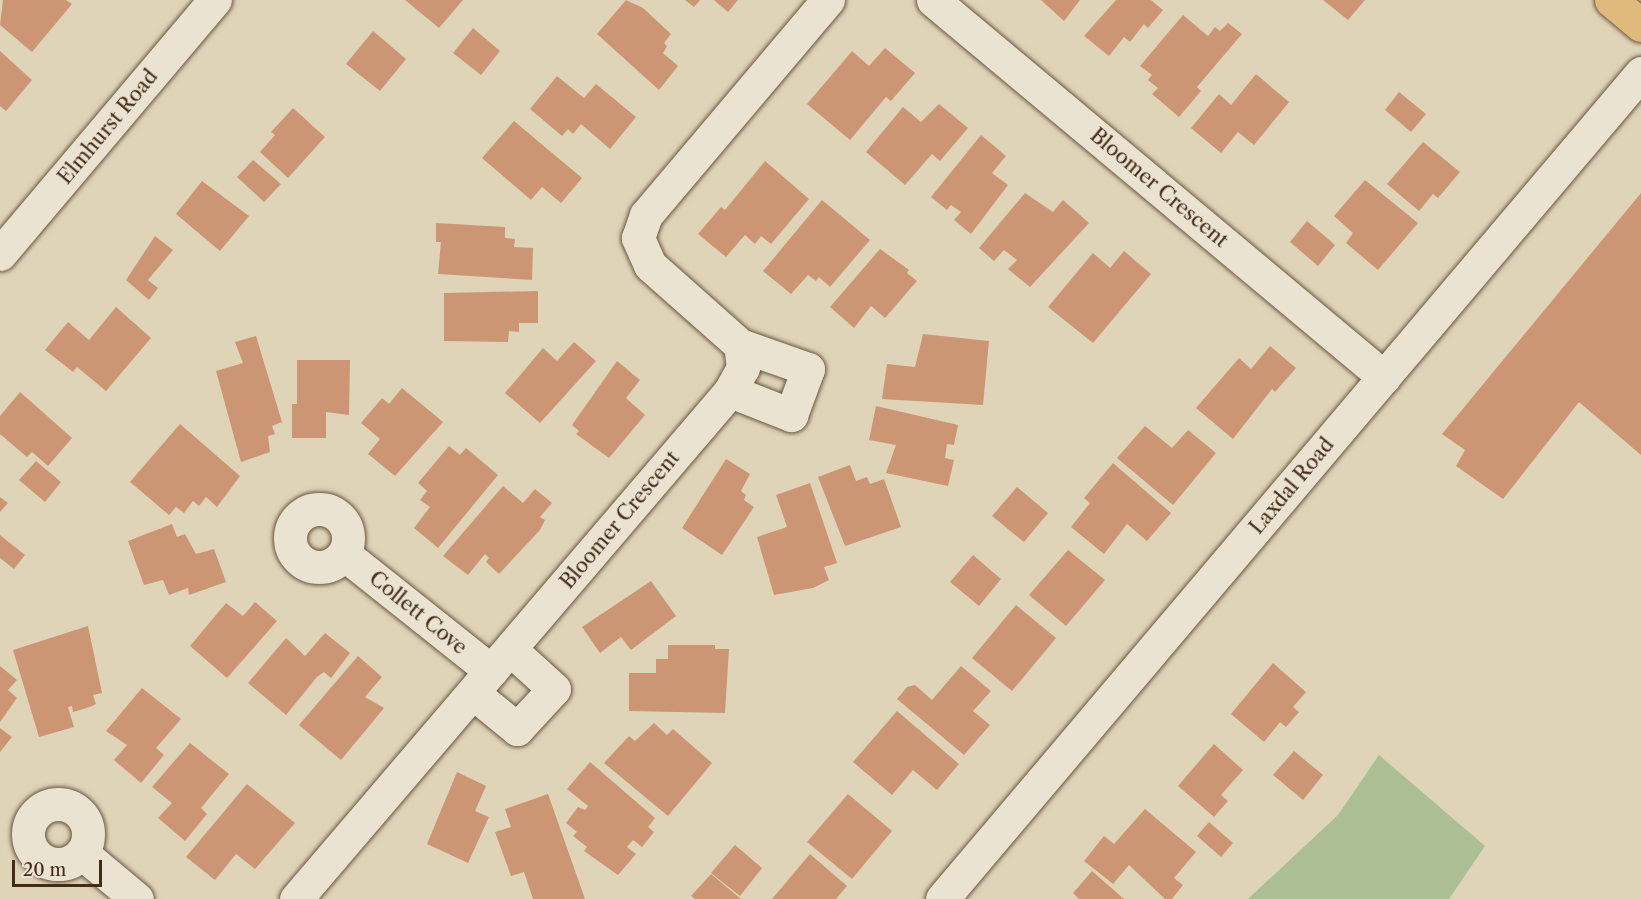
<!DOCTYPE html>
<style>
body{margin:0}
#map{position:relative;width:1641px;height:899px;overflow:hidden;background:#dfd4b8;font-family:"Libre Caslon Text",serif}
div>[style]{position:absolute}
.green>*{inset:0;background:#acbe93}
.building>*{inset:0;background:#cc9675}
.roads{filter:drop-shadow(0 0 2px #6b553f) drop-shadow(0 0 2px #6b553f)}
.minor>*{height:33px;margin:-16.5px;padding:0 16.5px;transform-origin:16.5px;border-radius:16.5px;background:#eae3d1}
.minor>.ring{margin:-16.5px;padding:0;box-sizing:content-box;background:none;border:33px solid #eae3d1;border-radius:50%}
.major>*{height:33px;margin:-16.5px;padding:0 16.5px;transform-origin:16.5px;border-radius:16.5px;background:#e0ba7c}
span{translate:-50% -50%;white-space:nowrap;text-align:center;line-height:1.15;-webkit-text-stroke:5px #eae3d1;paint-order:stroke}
.street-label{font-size:20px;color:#442b17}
.scale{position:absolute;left:12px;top:860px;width:90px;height:27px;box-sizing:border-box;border:3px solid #442b17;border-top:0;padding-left:8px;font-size:18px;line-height:21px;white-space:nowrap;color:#442b17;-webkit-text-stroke:4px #eae3d1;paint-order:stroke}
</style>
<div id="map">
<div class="green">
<div style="clip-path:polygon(1379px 755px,1485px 846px,1449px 899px,1248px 899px,1338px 815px)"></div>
</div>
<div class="building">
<div style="clip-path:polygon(3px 0,66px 0,72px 4px,32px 52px,0 25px)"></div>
<div style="clip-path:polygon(405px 0,463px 0,439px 28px)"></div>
<div style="clip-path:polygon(626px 0,643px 8px,671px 34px,664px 43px,667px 46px,663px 53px,678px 66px,659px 90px,597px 34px)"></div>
<div style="clip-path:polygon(685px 0,700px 0,694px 7px)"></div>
<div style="clip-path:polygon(714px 0,738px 0,728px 12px)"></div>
<div style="clip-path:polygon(1041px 0,1080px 0,1064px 21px)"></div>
<div style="clip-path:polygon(1116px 0,1151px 0,1163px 10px,1148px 28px,1144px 24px,1130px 42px,1124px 37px,1109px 56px,1084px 36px)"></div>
<div style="clip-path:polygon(1323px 0,1365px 0,1348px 20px)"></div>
<div style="clip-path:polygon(1183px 15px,1208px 36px,1215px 27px,1220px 31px,1228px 23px,1242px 34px,1197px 87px,1201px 91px,1179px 117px,1152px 94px,1158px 88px,1148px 80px,1152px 75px,1140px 66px)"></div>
<div style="clip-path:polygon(473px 28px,500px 51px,481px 75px,453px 53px)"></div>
<div style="clip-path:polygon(373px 31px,406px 59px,380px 91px,346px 64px)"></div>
<div style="clip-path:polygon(885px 48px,915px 73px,891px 101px,886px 97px,850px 140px,807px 104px,852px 51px,869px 66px)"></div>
<div style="clip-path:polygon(0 51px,32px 80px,6px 111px,0 106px)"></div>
<div style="clip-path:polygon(1256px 74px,1289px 102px,1254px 145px,1238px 132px,1221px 153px,1191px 128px,1219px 94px,1231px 105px)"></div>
<div style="clip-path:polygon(557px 76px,584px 98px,596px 84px,636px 117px,610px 149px,581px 124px,573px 134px,568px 129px,562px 136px,530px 109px)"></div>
<div style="clip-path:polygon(1399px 92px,1426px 114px,1411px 132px,1385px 110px)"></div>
<div style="clip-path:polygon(939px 104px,968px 128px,940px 161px,932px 154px,905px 185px,866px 152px,903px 107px,921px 122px)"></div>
<div style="clip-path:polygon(293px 108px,325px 137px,288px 178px,260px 152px,275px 135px,271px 132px)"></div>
<div style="clip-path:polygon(514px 121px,582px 178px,561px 203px,542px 187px,531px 200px,482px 158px)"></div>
<div style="clip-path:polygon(981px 135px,1006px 156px,992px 173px,1008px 185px,971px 234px,954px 220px,961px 212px,951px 205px,947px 210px,931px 197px)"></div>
<div style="clip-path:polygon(1423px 142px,1460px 172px,1438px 198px,1433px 194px,1419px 211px,1387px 184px)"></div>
<div style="clip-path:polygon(253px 160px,281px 184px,264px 202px,237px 177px)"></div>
<div style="clip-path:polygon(765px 161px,809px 199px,771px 244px,761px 236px,755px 244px,745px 235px,726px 257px,698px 234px,721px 207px,725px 210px)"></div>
<div style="clip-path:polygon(1365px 180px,1418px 223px,1378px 270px,1346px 243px,1353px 233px,1334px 216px)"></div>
<div style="clip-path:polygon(202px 181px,249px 216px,220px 251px,176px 214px)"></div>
<div style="clip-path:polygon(1025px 193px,1053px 212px,1063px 200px,1089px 223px,1030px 287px,1008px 269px,1017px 260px,1004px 250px,994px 261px,979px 248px)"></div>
<div style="clip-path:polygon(1641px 193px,1641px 455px,1579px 402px,1503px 499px,1456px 466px,1465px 450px,1442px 434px)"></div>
<div style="clip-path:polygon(822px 200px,870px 240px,830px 287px,819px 277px,816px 281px,808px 275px,791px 294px,763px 271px)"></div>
<div style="clip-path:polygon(1307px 221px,1335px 245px,1318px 266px,1290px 242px)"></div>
<div style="clip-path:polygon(436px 223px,505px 227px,505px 238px,515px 239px,514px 247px,533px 248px,532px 280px,438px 274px,441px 242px,436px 242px)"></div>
<div style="clip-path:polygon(155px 236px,173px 250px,148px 280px,158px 288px,149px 300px,126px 280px)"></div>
<div style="clip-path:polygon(880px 249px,909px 270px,907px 273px,917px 281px,885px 318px,871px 306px,854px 328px,830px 307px)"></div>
<div style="clip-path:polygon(1124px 251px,1151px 274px,1093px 343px,1048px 307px,1093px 253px,1110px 268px)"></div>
<div style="clip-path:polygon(538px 291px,538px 323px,519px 323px,519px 332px,509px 331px,508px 342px,444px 341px,444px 293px)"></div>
<div style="clip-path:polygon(116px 307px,151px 338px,106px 391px,77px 367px,73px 372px,45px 350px,68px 322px,89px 340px)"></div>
<div style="clip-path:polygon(923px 334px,989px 341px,983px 405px,882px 399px,887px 364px,915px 367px)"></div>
<div style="clip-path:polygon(256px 336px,282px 422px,272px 426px,275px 434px,268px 436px,270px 452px,241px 462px,216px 371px,243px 363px,235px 342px)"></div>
<div style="clip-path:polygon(574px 342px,596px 361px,540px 423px,505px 393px,543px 348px,557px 361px)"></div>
<div style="clip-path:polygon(1270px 346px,1296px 368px,1275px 392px,1272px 389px,1233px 439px,1196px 408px,1239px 358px,1251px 369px)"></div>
<div style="clip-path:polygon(297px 360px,350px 360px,349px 415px,326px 412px,326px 438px,292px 438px,292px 404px,297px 404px)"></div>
<div style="clip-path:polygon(617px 361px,640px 380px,626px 398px,645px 415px,609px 458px,576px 434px,579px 431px,572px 425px)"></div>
<div style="clip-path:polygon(402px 388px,443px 422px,395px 476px,368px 454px,380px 439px,361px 423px,382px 398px,389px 404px)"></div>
<div style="clip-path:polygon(20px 392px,72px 438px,48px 466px,32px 452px,27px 457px,0 434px,0 416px)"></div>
<div style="clip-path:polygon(876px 406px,958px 425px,954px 445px,947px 444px,945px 458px,954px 460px,948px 486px,886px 473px,896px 445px,869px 440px)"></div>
<div style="clip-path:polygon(180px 424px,240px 476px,217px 507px,206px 497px,199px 506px,193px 501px,184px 513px,176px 507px,169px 515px,130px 482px)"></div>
<div style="clip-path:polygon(1145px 426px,1172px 448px,1188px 430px,1216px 453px,1173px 505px,1117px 458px)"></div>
<div style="clip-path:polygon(449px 446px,460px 455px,466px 448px,498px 475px,438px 548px,414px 528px,430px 507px,420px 500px,427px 491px,418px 483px)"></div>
<div style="clip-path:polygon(726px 459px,750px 474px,741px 491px,746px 495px,744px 500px,754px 507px,722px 555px,682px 528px)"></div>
<div style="clip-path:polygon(36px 461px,61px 482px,45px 502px,19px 480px)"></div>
<div style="clip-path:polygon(1113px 463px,1171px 513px,1147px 541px,1127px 524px,1104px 554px,1071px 527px,1090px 503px,1084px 498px)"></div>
<div style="clip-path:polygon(850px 465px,856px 481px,867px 477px,870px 484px,884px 479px,901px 527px,845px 546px,818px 477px)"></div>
<div style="clip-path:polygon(810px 483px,837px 563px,824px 567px,829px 580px,813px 588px,774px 595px,757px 537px,787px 527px,776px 495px)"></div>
<div style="clip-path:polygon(503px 486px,523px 503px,535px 489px,552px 503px,540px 517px,545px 520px,540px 530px,499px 574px,486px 562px,489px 558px,485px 554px,468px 575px,443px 556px)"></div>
<div style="clip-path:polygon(1017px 487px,1048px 513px,1024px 542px,992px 516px)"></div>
<div style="clip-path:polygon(0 497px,8px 503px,0 512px)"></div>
<div style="clip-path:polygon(172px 524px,177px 537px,185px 534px,196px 554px,214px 549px,226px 582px,189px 595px,188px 588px,169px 595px,163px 580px,144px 585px,128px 541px)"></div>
<div style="clip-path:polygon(0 535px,25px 555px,14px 569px,0 558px)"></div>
<div style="clip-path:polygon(1068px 550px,1105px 580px,1066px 626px,1029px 595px)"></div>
<div style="clip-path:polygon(973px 555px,1001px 579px,979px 606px,950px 582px)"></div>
<div style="clip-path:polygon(651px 581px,676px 616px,631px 650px,621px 637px,600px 653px,582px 627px)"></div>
<div style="clip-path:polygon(255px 602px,277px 621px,227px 678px,190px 646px,226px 603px,243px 616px)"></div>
<div style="clip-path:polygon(1016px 605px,1056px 638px,1012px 691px,972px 658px)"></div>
<div style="clip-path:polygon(88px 626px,102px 693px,93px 695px,96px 704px,90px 707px,73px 712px,72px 706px,68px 707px,74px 727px,39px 737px,13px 650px)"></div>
<div style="clip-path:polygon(325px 633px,350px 653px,331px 678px,324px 672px,317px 677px,286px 715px,248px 683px,286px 638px,305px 656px)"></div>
<div style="clip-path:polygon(668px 645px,715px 645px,715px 649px,729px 649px,725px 713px,629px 711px,629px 673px,656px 673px,656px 659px,668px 659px)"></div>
<div style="clip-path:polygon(358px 656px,382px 677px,365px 697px,384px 708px,341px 760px,299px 725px)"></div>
<div style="clip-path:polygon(1273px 663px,1306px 692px,1293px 707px,1299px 712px,1286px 727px,1280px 722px,1264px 742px,1231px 714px)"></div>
<div style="clip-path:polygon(0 666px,17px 680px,8px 690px,17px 698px,0 722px)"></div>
<div style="clip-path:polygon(961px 666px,991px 691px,973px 711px,990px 725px,964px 755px,897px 699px,907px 687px,915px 685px,932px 700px)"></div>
<div style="clip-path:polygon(142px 688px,181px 719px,156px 748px,164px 755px,141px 783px,114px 760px,127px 745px,106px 731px)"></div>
<div style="clip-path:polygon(897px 711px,959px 764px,937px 790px,913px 770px,892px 795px,853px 762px)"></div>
<div style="clip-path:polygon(654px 723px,667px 735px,673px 729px,712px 763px,668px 816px,604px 763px,629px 736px,635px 741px)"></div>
<div style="clip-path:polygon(0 728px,12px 737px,0 752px)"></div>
<div style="clip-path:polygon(190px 743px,229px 774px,201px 808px,207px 814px,185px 841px,158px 818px,172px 803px,152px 787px)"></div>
<div style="clip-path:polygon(1214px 744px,1243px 770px,1221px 795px,1228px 801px,1214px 817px,1178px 786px)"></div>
<div style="clip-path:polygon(1294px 751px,1323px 775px,1303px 800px,1273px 775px)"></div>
<div style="clip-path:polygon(590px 762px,655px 818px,648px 827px,654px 832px,642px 847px,633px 840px,627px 847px,636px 854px,618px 875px,584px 851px,587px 847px,573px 836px,577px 832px,566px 823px,578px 807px,585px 810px,588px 806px,567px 789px)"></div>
<div style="clip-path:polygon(457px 772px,486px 786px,475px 811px,489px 817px,468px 863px,427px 844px)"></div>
<div style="clip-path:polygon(247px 784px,295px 823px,255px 869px,236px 854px,215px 880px,186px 857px)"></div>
<div style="clip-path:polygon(548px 794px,585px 899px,533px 899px,524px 872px,511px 876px,495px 832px,511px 827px,505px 809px)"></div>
<div style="clip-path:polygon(848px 794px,892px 831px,852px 879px,807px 842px)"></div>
<div style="clip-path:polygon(1145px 809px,1196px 852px,1174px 878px,1183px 885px,1172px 899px,1165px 899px,1129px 865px,1113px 884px,1084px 861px,1104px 836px,1114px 844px)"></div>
<div style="clip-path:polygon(1209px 822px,1233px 843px,1221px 857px,1197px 836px)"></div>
<div style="clip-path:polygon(735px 845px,762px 868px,740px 896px,711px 873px)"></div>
<div style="clip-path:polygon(810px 854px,847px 886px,836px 899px,772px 899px)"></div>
<div style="clip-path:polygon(1092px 871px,1124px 899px,1079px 899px,1073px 893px)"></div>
<div style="clip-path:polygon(711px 874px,741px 899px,695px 899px,691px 896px)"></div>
</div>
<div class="roads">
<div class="minor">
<div style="left:933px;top:0;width:588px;rotate:39.89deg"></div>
<div style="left:0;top:254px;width:333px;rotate:-49.8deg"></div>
<div style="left:730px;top:391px;width:66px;rotate:21.5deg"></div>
<div style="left:791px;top:415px;width:49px;rotate:-69.7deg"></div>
<div style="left:808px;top:369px;width:72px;rotate:-160.6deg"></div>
<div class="ring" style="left:290px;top:509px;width:25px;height:25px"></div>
<div style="left:344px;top:554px;width:188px;rotate:38.5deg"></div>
<div style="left:473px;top:693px;width:57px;rotate:39.3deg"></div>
<div style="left:517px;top:729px;width:54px;rotate:-47.2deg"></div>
<div style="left:554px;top:689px;width:59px;rotate:-137.7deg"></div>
<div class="ring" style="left:28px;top:804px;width:27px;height:27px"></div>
<div style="left:83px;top:854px;width:70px;rotate:39.8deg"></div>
<div style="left:296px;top:899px;width:668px;rotate:-49.49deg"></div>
<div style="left:730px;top:391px;width:26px;rotate:-61deg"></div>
<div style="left:743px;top:368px;width:23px;rotate:-97deg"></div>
<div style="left:740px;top:345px;width:120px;rotate:-138.4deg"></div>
<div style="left:650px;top:265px;width:30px;rotate:-114deg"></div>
<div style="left:638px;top:238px;width:24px;rotate:-71deg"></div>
<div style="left:646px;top:215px;width:282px;rotate:-49.8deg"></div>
<div style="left:942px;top:899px;width:1082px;rotate:-49.76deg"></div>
</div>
<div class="major">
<div style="left:1611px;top:0;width:39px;rotate:40deg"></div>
</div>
</div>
<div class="street-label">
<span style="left:108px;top:127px;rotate:-50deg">Elmhurst Road</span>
<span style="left:1159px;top:188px;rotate:40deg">Bloomer Crescent</span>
<span style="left:1292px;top:486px;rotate:-50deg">Laxdal Road</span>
<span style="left:620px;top:520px;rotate:-50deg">Bloomer Crescent</span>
<span style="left:418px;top:613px;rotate:39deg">Collett Cove</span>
</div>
<div class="scale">20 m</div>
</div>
